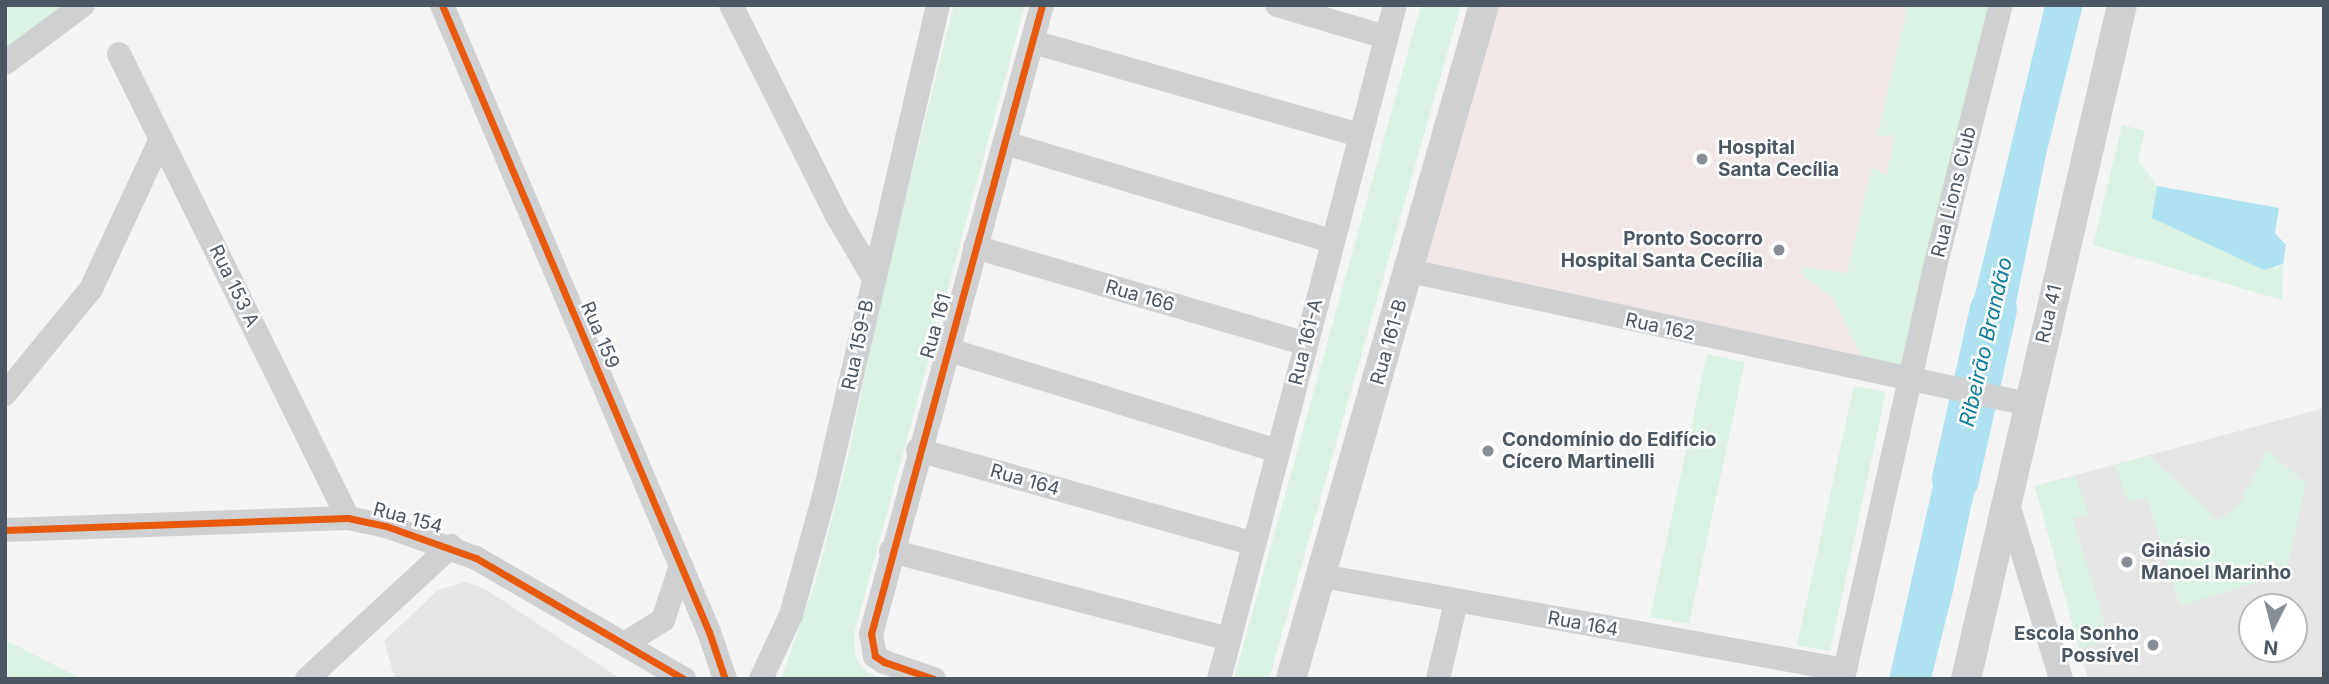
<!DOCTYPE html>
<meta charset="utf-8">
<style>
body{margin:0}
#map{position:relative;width:2329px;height:684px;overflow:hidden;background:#f4f4f4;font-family:Inter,sans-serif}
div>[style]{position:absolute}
.education>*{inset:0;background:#e6e5e6}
.medical>*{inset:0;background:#f1e7e6}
.green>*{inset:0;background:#d9f2e3}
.water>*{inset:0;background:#aee2f0}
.river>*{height:47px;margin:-23.5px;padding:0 23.5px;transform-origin:23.5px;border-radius:23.5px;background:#aee2f0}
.minor>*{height:24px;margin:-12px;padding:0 12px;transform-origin:12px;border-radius:12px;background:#ced0d2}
.tertiary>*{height:30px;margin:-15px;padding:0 15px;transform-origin:15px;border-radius:15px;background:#ced0d2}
.cycleway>*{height:7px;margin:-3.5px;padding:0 3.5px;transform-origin:3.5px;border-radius:3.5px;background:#e8590c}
.dots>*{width:19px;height:19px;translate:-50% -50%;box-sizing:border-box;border:4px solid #fff;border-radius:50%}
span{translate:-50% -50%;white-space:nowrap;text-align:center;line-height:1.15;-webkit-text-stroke:5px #fff;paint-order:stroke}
.poi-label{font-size:19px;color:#4a5661;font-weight:700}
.left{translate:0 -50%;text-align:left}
.right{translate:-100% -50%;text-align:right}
.street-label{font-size:19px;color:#4a5661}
.water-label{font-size:21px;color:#0c7c9b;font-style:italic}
.frame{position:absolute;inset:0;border:7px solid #4a5661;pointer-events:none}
.north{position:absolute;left:2238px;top:593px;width:70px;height:70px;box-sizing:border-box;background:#fff;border:2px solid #b7bbc0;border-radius:50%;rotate:186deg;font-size:19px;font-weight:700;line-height:28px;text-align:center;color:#4a5661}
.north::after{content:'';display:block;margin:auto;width:24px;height:32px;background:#868d94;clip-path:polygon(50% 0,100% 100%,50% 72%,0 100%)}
</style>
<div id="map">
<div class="education">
<div style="clip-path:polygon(evenodd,2324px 408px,2324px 679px,2088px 679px,2035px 486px,2324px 408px,2252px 607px,2294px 607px,2294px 649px,2252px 649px,2252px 607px)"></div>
<div style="clip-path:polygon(466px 582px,485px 589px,621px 679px,395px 679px,384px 641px,438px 590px)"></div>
</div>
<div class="medical">
<div style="clip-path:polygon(1484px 5px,2001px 5px,1910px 380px,1410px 271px)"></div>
</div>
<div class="green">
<div style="clip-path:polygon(5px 5px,72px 5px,5px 59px)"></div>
<div style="clip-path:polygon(954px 5px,1025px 5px,854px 634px,855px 655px,864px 669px,879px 679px,781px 679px,816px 580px,850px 448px,885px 280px)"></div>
<div style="clip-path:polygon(1421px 5px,1461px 5px,1269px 679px,1234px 679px)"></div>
<div style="clip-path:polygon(1908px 5px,2001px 5px,1915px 361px,1869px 372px,1833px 298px,1801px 274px,1803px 267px,1847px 273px,1872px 167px,1887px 176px,1895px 135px,1877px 137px)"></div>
<div style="clip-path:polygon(2122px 125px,2145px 131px,2138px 160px,2157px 186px,2153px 218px,2277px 269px,2283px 264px,2282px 300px,2093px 245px)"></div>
<div style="clip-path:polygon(1707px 354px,1745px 362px,1689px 624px,1650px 617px)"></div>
<div style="clip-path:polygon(1854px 386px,1886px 392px,1830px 651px,1797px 645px)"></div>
<div style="clip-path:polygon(2267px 450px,2306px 483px,2286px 573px,2180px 606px,2147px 497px,2128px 502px,2115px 464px,2149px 456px,2218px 520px,2238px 506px)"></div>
<div style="clip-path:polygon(2076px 476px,2088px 514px,2073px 519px,2110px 641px,2079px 649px,2035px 486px)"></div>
<div style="clip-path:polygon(5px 640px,82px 679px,5px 679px)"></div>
</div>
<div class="water">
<div style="clip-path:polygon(2045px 5px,2083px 5px,2046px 155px,2001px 377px,1957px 369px)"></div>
<div style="clip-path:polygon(2157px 186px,2279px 208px,2275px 233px,2286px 245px,2283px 264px,2264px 270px,2152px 218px)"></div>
<div style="clip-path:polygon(1950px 411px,1990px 419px,1953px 591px,1931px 679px,1889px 679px)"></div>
</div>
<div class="river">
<div style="left:1955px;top:479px;width:174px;rotate:-77.4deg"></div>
</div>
<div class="minor">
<div style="left:442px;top:5px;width:681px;rotate:66.93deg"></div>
<div style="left:709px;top:632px;width:50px;rotate:71.2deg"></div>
<div style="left:731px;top:5px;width:234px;rotate:63.3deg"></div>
<div style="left:836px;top:214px;width:71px;rotate:59.5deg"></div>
<div style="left:1277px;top:5px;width:114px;rotate:16.4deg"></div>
<div style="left:1033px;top:42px;width:339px;rotate:15.9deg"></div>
<div style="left:119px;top:54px;width:517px;rotate:63.73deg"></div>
<div style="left:5px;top:63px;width:97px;rotate:-36.6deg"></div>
<div style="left:1005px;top:143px;width:340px;rotate:16.7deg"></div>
<div style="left:975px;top:247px;width:345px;rotate:16.3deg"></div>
<div style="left:1410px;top:271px;width:632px;rotate:12.15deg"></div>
<div style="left:946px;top:349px;width:347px;rotate:17.1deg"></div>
<div style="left:5px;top:394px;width:136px;rotate:-50.7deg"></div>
<div style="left:91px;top:289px;width:166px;rotate:-65deg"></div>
<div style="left:918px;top:450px;width:349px;rotate:15.6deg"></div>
<div style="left:2007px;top:501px;width:186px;rotate:73.1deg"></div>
<div style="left:5px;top:530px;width:343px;rotate:-2deg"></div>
<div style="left:348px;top:518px;width:39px;rotate:12deg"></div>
<div style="left:386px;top:526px;width:96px;rotate:19.6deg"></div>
<div style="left:476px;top:558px;width:241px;rotate:30.2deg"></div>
<div style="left:891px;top:551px;width:349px;rotate:14.6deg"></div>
<div style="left:1322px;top:576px;width:531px;rotate:10.19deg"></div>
<div style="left:624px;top:644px;width:46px;rotate:-31.6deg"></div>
<div style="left:663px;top:620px;width:57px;rotate:-71.6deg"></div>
<div style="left:307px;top:679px;width:196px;rotate:-42.7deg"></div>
<div style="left:761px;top:679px;width:71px;rotate:-64.9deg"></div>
<div style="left:791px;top:615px;width:123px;rotate:-74.5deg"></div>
<div style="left:824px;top:496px;width:504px;rotate:-76.93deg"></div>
<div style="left:934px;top:679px;width:53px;rotate:-161.2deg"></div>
<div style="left:884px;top:662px;width:11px;rotate:-146deg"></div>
<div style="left:875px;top:656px;width:22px;rotate:-100deg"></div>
<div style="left:871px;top:634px;width:652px;rotate:-74.79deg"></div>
<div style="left:1219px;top:679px;width:697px;rotate:-75.37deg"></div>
<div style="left:1438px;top:679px;width:79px;rotate:-76.8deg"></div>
<div style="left:1843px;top:679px;width:418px;rotate:-77.4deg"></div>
<div style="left:1934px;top:271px;width:274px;rotate:-75.9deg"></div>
</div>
<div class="tertiary">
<div style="left:1291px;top:679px;width:701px;rotate:-74.02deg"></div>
<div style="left:1966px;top:679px;width:692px;rotate:-76.97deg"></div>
</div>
<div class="cycleway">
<div style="left:442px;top:5px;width:681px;rotate:66.93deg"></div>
<div style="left:709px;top:632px;width:50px;rotate:71.2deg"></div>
<div style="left:5px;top:530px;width:343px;rotate:-2deg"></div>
<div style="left:348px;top:518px;width:39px;rotate:12deg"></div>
<div style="left:386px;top:526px;width:96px;rotate:19.6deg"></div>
<div style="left:476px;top:558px;width:241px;rotate:30.2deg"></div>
<div style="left:934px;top:679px;width:53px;rotate:-161.2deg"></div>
<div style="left:884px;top:662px;width:11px;rotate:-146deg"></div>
<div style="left:875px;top:656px;width:22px;rotate:-100deg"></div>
<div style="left:871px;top:634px;width:652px;rotate:-74.79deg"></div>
</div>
<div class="dots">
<div style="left:1702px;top:159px;background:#868d94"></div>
<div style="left:1779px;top:250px;background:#868d94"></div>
<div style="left:1488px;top:451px;background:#868d94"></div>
<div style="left:2127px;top:562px;background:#868d94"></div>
<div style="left:2153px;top:645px;background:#868d94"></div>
</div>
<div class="poi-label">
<span class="left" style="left:1718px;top:159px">Hospital<br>Santa Cecília</span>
<span class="right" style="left:1763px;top:250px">Pronto Socorro<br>Hospital Santa Cecília</span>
<span class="left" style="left:1502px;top:451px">Condomínio do Edifício<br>Cícero Martinelli</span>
<span class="left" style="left:2141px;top:562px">Ginásio<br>Manoel Marinho</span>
<span class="right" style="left:2139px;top:645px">Escola Sonho<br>Possível</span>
</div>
<div class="street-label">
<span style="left:1954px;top:192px;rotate:-76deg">Rua Lions Club</span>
<span style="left:234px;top:286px;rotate:64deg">Rua 153 A</span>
<span style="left:1140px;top:296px;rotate:16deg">Rua 166</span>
<span style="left:2049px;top:314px;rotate:-77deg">Rua 41</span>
<span style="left:936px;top:326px;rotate:-74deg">Rua 161</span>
<span style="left:1660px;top:327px;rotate:12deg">Rua 162</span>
<span style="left:600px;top:335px;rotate:67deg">Rua 159</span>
<span style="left:1306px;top:342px;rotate:-76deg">Rua 161-A</span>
<span style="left:1389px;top:342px;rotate:-74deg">Rua 161-B</span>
<span style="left:858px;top:345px;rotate:-78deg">Rua 159-B</span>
<span style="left:1025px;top:480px;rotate:16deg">Rua 164</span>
<span style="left:408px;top:518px;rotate:15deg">Rua 154</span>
<span style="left:1583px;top:624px;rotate:10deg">Rua 164</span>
</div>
<div class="water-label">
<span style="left:1986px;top:342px;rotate:-77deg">Ribeirão Brandão</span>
</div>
<div class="frame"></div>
<div class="north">N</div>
</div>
